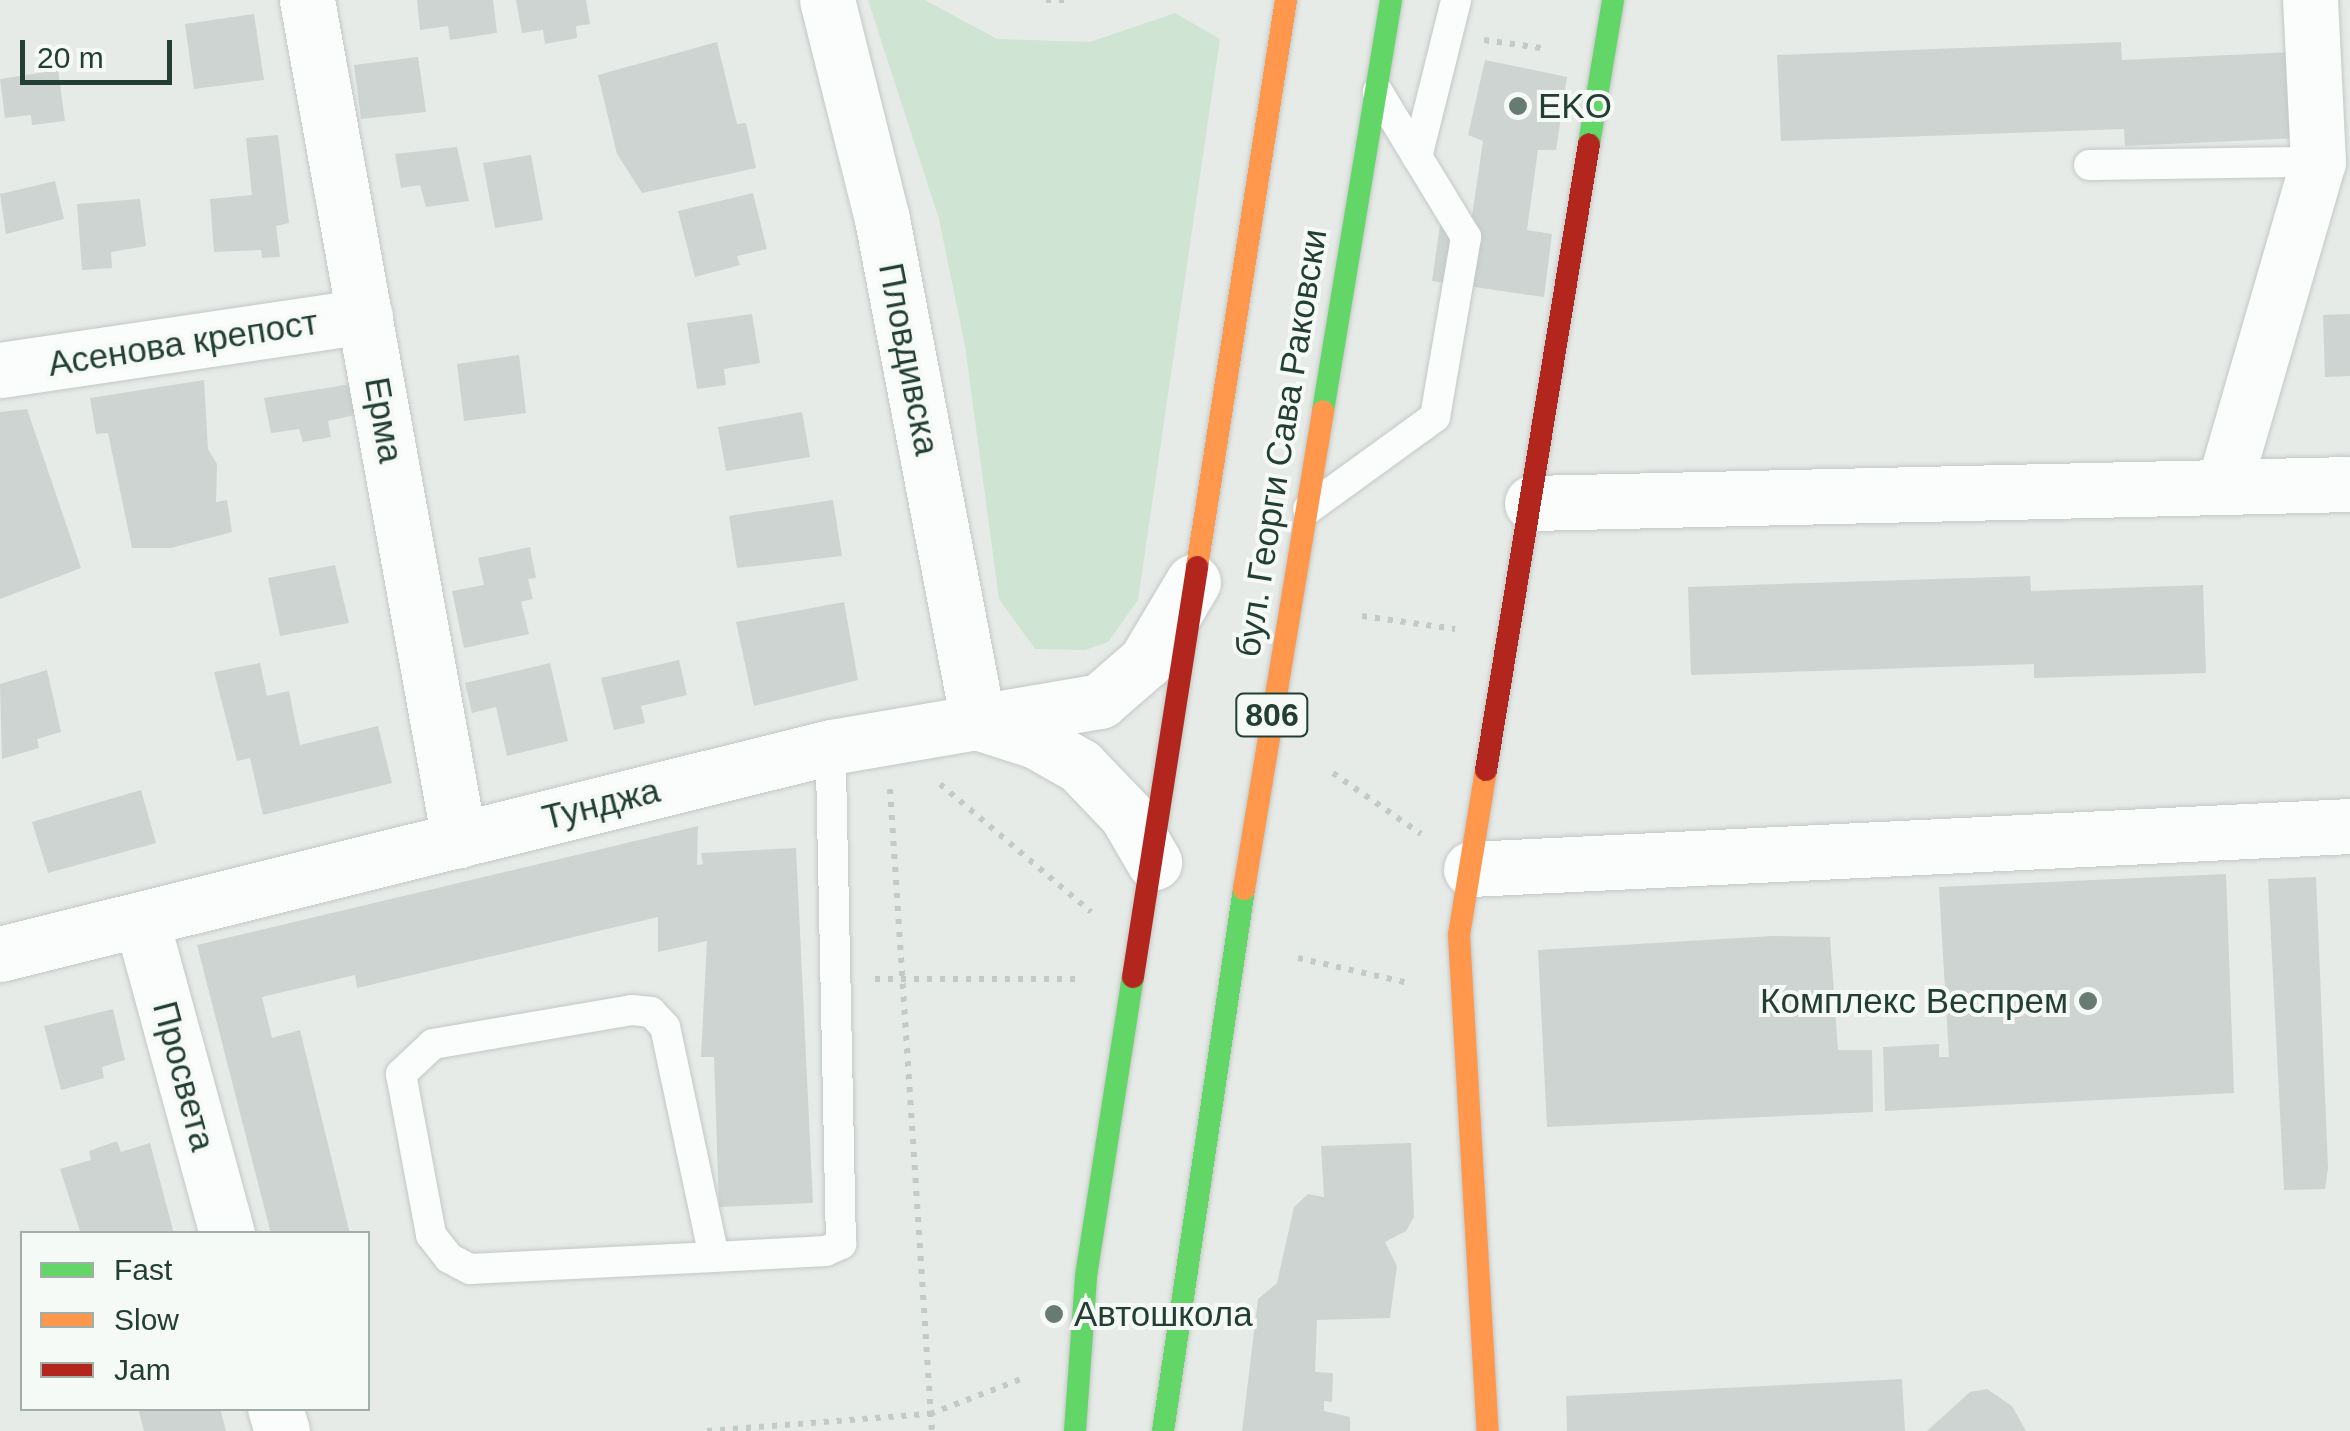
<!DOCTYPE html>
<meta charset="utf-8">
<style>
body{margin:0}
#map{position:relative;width:2350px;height:1431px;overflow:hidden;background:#e6ebe8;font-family:Arial,sans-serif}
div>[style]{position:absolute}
.green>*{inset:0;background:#cfe4d3}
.building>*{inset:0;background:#ced4d1}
.path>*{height:6px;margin-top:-3px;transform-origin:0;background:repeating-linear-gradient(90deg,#c2cbc6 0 5px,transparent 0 13px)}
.roads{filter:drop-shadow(0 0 2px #c3c8c5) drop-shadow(0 0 2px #c3c8c5)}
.lane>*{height:30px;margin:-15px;padding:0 15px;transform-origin:15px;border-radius:15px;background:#fbfcfc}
.street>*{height:55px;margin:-27.5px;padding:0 27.5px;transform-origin:27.5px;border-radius:27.5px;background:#fbfcfc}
.fast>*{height:22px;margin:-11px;padding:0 11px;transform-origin:11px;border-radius:11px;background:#63d668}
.slow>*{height:22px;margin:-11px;padding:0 11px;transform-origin:11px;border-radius:11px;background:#ff974d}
.jam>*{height:22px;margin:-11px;padding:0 11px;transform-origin:11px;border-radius:11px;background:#b3261e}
.dots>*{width:28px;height:28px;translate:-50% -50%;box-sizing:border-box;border:5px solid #f5faf6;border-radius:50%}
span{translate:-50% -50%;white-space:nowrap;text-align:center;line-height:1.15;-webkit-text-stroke:8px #f5faf6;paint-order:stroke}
.shield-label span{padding:2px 8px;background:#f5faf6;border:2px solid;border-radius:8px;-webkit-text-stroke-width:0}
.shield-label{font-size:32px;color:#233f34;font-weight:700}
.poi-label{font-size:35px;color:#233f34}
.left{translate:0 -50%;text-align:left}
.right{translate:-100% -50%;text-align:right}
.street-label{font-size:35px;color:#233f34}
.legend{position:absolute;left:20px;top:1231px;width:350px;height:180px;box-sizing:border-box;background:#f5faf6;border:2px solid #a1afa8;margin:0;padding:12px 18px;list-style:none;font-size:30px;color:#233f34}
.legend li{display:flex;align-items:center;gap:20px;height:50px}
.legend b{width:50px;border:2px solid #a1afa8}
.scale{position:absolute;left:20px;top:40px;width:152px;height:45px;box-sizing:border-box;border:5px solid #233f34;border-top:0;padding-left:12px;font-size:30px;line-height:35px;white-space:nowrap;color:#233f34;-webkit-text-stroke:8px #f5faf6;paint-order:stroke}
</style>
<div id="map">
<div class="green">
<div style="clip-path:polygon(868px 0,925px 0,997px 39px,1090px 42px,1175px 13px,1220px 39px,1138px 600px,1108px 642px,1085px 650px,1035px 649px,999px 599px,965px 346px,939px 219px)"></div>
</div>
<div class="building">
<div style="clip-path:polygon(417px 0,493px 0,497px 33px,450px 40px,448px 26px,420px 30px)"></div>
<div style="clip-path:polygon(516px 0,586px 0,590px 24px,576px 26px,577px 38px,545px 44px,543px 30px,522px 33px)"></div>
<div style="clip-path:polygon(254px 14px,264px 80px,194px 89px,185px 24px)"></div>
<div style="clip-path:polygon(717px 42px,737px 124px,746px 123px,756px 168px,642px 193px,617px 154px,598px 75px)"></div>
<div style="clip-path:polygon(2121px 42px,2122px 60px,2294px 52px,2298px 138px,2125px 146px,2124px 129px,1781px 141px,1777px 55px)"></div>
<div style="clip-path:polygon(418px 57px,426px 112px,361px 119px,354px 65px)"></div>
<div style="clip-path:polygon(1485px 60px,1567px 77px,1556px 150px,1538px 150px,1527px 230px,1552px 234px,1544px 297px,1432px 281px,1442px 211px,1472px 216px,1483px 141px,1468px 135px)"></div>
<div style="clip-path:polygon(58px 70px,65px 121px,32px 125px,31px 115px,5px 118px,0 79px)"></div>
<div style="clip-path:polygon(278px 135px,289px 223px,276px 226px,280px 257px,262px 258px,261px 250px,214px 252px,210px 199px,252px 195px,246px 138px)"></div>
<div style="clip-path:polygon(457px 147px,469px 201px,426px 207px,420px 185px,401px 188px,395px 154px)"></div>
<div style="clip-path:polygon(531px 155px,543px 220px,495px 228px,483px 163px)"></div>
<div style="clip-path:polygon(55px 181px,64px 219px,6px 234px,0 194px)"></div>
<div style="clip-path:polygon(753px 193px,767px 249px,737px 256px,740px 265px,695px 277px,678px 211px)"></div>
<div style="clip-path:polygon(140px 199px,146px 246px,111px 252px,112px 268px,82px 270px,77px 204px)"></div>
<div style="clip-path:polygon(752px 314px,760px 363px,724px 369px,726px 385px,697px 389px,687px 323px)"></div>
<div style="clip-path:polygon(2350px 314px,2350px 376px,2325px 377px,2323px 315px)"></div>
<div style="clip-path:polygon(519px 355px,526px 413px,464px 421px,457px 364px)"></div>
<div style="clip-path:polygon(204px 380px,208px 449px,217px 464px,216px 502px,227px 500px,232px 532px,171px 548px,132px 548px,108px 433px,96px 434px,90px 398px)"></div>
<div style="clip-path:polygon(351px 384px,355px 415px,328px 421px,331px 437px,303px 442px,299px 429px,271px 433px,264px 398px)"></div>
<div style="clip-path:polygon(27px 409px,81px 568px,0 599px,0 412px)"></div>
<div style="clip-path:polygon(802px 412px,810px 457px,726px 471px,718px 427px)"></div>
<div style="clip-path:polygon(833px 500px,842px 556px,737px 568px,729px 516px)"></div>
<div style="clip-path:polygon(530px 547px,536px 578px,528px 579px,533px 599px,521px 602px,529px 634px,464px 648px,452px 591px,484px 585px,478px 558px)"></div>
<div style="clip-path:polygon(335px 565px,349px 623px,280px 636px,268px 578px)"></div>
<div style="clip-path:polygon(2030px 576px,2031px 591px,2203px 585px,2206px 673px,2034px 678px,2034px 664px,1691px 675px,1688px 587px)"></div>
<div style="clip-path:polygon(844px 602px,858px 680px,754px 706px,736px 622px)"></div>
<div style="clip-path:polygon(679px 660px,687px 695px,641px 706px,645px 723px,614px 730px,601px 678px)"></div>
<div style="clip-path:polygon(260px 663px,267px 696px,289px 691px,300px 745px,378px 726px,392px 783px,263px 815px,250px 758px,237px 761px,214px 672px)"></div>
<div style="clip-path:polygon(550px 663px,568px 741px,507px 756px,496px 707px,472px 713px,465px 683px)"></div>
<div style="clip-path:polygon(47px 670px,61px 732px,37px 739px,39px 748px,2px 759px,0 684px)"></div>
<div style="clip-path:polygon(141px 790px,156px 843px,48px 873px,32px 822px)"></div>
<div style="clip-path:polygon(698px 826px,697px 865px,703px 864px,701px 853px,796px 848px,813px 1203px,719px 1207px,714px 1057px,701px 1057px,707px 941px,658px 952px,658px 917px,357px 988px,355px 975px,262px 997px,272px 1038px,300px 1030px,350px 1234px,271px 1234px,197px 945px)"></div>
<div style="clip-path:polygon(2226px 874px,2234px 1093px,1885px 1111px,1883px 1047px,1939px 1044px,1939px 1057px,1949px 1057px,1939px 887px)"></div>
<div style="clip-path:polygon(2316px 877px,2328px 1168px,2325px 1189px,2284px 1190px,2268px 879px)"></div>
<div style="clip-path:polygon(1772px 936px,1830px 937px,1838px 1050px,1872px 1050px,1873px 1112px,1547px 1127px,1538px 950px)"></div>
<div style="clip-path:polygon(113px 1009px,125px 1060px,102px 1067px,104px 1078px,61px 1090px,44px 1026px)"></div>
<div style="clip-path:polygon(117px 1141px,121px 1152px,150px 1143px,174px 1234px,81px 1234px,60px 1169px,91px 1160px,89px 1151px)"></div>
<div style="clip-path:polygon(1411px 1143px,1414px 1217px,1406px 1231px,1385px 1242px,1397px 1266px,1390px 1318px,1317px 1320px,1315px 1372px,1333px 1373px,1332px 1402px,1324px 1401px,1324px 1411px,1350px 1417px,1350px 1431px,1242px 1431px,1258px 1299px,1277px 1283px,1294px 1207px,1308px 1194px,1324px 1197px,1321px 1146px)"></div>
<div style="clip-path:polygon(1902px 1379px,1905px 1431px,1567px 1431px,1566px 1396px)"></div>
<div style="clip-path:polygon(1987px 1389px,2012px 1406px,2026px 1431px,1927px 1431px,1970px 1392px)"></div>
<div style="clip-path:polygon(138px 1408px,220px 1408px,226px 1431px,144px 1431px)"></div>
</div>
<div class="path">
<div style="left:1046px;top:0;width:21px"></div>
<div style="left:1484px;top:40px;width:58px;rotate:8deg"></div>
<div style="left:1362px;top:616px;width:94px;rotate:8deg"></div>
<div style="left:1333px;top:773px;width:107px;rotate:34.7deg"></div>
<div style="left:940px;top:784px;width:198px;rotate:40.3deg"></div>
<div style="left:890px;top:789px;width:643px;rotate:86.26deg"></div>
<div style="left:1298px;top:958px;width:114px;rotate:12.7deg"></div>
<div style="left:875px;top:979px;width:207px"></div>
<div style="left:707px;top:1431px;width:224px;rotate:-4.4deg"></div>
<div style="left:930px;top:1414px;width:101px;rotate:-21deg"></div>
</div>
<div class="roads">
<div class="lane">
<div style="left:1417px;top:157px;width:162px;rotate:-76deg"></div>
<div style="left:2089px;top:165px;width:229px;rotate:-0.8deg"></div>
<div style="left:1308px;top:509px;width:157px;rotate:-35.9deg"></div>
<div style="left:1435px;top:417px;width:183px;rotate:-80.2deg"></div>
<div style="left:1466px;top:237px;width:170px;rotate:-121.3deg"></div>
<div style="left:714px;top:1257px;width:235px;rotate:-102deg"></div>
<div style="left:665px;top:1027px;width:21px;rotate:-133deg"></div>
<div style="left:651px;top:1012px;width:19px;rotate:-174deg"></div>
<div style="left:632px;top:1010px;width:202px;rotate:170.3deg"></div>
<div style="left:433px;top:1044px;width:44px;rotate:136.8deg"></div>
<div style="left:401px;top:1074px;width:164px;rotate:79.4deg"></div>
<div style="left:431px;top:1235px;width:29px;rotate:52deg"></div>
<div style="left:449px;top:1258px;width:24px;rotate:28deg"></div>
<div style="left:470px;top:1269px;width:244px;rotate:-2.8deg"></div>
<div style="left:714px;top:1257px;width:112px;rotate:-3.1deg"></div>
<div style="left:826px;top:1251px;width:17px;rotate:-25deg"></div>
<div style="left:841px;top:1244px;width:497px;rotate:-91.2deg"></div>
</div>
<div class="street">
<div style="left:307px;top:0;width:854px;rotate:79.74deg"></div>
<div style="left:827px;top:0;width:226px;rotate:75.9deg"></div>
<div style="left:882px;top:219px;width:512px;rotate:79.19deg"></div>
<div style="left:0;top:370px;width:369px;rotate:-8.4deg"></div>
<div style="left:2224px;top:485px;width:336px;rotate:-73.8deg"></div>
<div style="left:2318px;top:162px;width:162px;rotate:-92.8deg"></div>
<div style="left:1532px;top:503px;width:818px;rotate:-1.33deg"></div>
<div style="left:980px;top:723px;width:59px;rotate:17.8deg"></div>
<div style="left:1036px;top:741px;width:51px;rotate:29.6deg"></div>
<div style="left:1080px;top:766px;width:66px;rotate:46.2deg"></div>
<div style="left:1126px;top:814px;width:56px;rotate:59.7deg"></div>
<div style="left:1471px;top:869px;width:880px;rotate:-2.8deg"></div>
<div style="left:141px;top:919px;width:327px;rotate:74.7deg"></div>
<div style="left:0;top:954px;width:856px;rotate:-13.99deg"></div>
<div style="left:831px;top:747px;width:273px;rotate:-9.7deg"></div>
<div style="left:1100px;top:701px;width:61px;rotate:-41deg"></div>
<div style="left:1146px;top:661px;width:92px;rotate:-59.3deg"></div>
<div style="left:275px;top:1408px;width:24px;rotate:73deg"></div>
</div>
<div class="fast">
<div style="left:1589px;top:144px;width:146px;rotate:-80.5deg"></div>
<div style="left:1323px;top:411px;width:417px;rotate:-80.6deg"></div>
<div style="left:1075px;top:1431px;width:155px;rotate:-85.9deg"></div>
<div style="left:1086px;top:1276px;width:303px;rotate:-81.1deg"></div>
<div style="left:1163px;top:1431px;width:548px;rotate:-81.5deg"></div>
</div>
<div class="slow">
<div style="left:1197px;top:567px;width:574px;rotate:-81.08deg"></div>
<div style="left:1486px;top:770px;width:167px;rotate:99.3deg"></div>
<div style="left:1459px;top:935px;width:497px;rotate:86.7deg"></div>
<div style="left:1244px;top:889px;width:484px;rotate:-80.6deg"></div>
</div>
<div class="jam">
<div style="left:1486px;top:770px;width:634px;rotate:-80.66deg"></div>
<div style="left:1133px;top:977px;width:415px;rotate:-81.1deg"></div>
</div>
</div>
<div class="dots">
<div style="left:1518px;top:106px;background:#677b73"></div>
<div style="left:2088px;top:1001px;background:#677b73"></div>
<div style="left:1054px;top:1314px;background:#677b73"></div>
</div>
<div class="shield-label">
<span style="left:1272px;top:715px">806</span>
</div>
<div class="poi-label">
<span class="left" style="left:1538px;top:106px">EKO</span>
<span class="right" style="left:2068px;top:1001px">Комплекс Веспрем</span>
<span class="left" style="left:1074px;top:1314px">Автошкола</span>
</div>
<div class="street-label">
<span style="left:183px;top:343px;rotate:-9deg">Асенова крепост</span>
<span style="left:909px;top:359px;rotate:79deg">Пловдивска</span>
<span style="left:384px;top:420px;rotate:80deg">Ерма</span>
<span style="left:1281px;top:443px;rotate:-81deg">бул. Георги Сава Раковски</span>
<span style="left:601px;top:804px;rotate:-14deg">Тунджа</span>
<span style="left:184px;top:1076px;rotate:75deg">Просвета</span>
</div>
<ul class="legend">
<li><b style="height:12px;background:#63d668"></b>Fast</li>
<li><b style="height:12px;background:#ff974d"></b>Slow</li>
<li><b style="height:12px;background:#b3261e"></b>Jam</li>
</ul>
<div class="scale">20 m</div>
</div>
